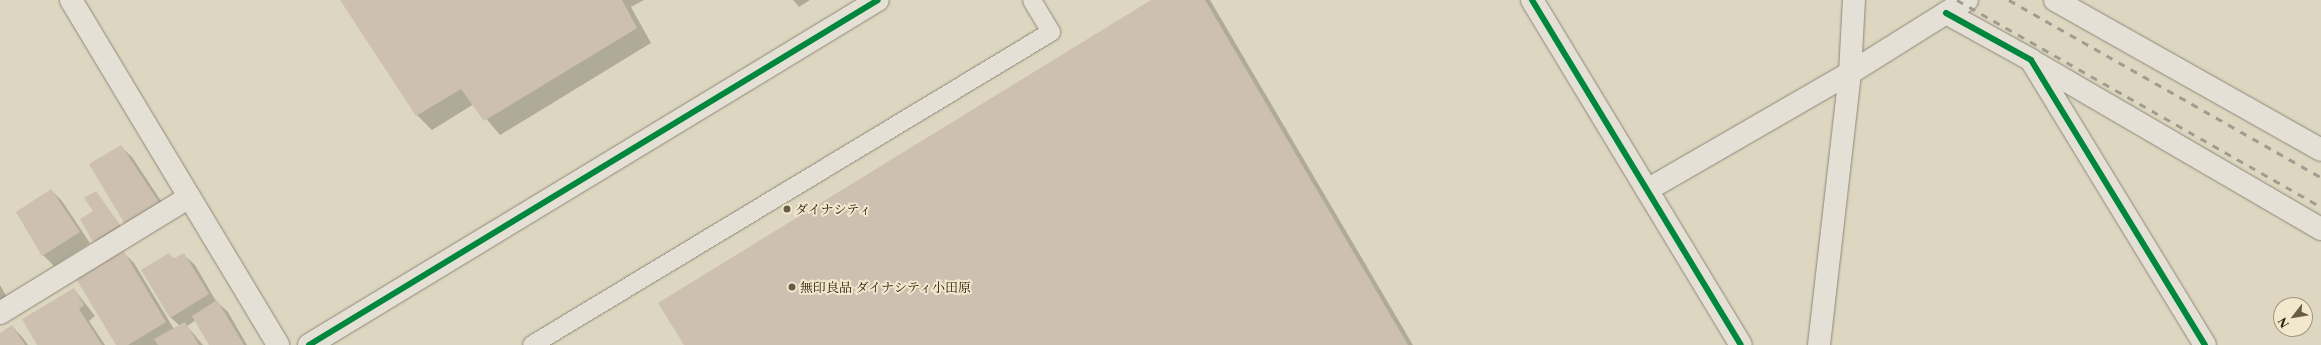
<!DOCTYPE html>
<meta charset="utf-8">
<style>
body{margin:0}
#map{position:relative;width:2321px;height:345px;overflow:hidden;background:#ddd6c0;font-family:"Libre Caslon Text","Noto Serif JP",serif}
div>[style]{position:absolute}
.shadow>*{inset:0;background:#0003}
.building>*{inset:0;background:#cec0b0}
.roads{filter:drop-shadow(0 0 1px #8d8778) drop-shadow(0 0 1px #8d8778)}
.lane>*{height:18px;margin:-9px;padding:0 9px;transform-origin:9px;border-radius:9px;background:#e5e0d5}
.street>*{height:22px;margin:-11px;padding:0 11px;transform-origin:11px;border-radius:11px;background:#e5e0d5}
.secondary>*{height:22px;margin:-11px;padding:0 11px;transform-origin:11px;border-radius:11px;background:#e5e0d5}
.rail>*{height:3px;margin-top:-1.5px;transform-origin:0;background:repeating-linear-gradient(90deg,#a19c91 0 7px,transparent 0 14px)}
.cycleway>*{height:6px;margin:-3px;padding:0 3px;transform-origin:3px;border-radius:3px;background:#00873e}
.dots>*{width:11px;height:11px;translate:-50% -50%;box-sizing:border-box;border:2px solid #f1e8ce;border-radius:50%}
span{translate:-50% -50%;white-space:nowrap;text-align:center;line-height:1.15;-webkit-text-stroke:4px #f1e8ce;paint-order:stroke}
.poi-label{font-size:13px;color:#291a06}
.left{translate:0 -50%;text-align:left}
.north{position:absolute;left:2273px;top:297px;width:40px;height:40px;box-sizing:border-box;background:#f1e8ce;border:1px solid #a1967e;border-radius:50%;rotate:239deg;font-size:11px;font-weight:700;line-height:16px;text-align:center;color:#291a06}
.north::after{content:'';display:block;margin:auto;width:14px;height:18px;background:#685c47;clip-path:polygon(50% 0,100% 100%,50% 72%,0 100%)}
</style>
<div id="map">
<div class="shadow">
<div style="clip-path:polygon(341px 0,644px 0,631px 7px,651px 43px,500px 135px,474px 104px,432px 130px,417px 115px)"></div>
<div style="clip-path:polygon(793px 0,810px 0,799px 7px)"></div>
<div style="clip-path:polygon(1153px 0,1210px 0,1413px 345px,685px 345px)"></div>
<div style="clip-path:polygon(120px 146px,132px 157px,171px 216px,127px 226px)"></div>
<div style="clip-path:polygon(51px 190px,62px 201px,90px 243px,54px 266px,43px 255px)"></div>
<div style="clip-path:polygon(96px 192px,125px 232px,100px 248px,82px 220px,94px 211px)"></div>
<div style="clip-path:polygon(123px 252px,134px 263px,174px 329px,180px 326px,171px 318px,143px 270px,169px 254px,174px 259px,183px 254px,195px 265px,216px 301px,228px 312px,247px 345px,211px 345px,196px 320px,187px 326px,203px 345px,117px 345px)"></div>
<div style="clip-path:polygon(0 285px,13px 308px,0 316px)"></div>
<div style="clip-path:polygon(74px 289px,95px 316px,89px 321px,105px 345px,38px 345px)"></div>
<div style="clip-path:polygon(12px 326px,23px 338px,28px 345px,0 345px,0 334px)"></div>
</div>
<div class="building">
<div style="clip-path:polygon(340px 0,622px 0,637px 28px,484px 121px,461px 89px,416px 116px)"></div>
<div style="clip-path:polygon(1151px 0,1205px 0,1408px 345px,684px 345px,658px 303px)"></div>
<div style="clip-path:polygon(121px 145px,160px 204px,126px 226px,89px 164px)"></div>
<div style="clip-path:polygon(51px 189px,80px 232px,42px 256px,16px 212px)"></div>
<div style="clip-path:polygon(96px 191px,120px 225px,93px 242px,80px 219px,93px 211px,84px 198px)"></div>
<div style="clip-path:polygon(123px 250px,166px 322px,128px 345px,116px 345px,75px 277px)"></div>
<div style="clip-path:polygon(169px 253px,173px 259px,184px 253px,209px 294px,170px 318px,141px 270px)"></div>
<div style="clip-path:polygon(74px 288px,84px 305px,79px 309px,102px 345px,37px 345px,22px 319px)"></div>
<div style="clip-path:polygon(217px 300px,244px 345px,209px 345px,192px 316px)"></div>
<div style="clip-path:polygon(185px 322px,199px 345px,158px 345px,154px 339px)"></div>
<div style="clip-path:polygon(12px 325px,25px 345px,0 345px,0 333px)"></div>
</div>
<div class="roads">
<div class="lane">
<div style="left:532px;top:345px;width:606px;rotate:-31.09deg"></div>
<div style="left:1051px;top:32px;width:37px;rotate:-121deg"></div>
</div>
<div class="street">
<div style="left:2055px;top:0;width:305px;rotate:29.4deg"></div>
<div style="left:1946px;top:13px;width:97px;rotate:28.9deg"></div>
<div style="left:2031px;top:60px;width:334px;rotate:58.6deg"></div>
<div style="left:2034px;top:62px;width:332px;rotate:30.2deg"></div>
<div style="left:1647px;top:190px;width:234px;rotate:-30deg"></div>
<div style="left:1850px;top:73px;width:138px;rotate:-32deg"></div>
<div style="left:0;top:313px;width:222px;rotate:-31.5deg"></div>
<div style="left:1819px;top:345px;width:274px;rotate:-83.5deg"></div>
<div style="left:1850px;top:73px;width:73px;rotate:-86.9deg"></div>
</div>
<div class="secondary">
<div style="left:71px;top:0;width:402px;rotate:59deg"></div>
<div style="left:1532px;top:0;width:403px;rotate:58.8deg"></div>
<div style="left:309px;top:345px;width:665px;rotate:-31.23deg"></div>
</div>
</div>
<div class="rail">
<div style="left:1957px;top:0;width:419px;rotate:29.6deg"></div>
<div style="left:2009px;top:0;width:359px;rotate:29.6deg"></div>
</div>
<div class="cycleway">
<div style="left:1532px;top:0;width:403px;rotate:58.8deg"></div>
<div style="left:1946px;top:13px;width:97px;rotate:28.9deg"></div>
<div style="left:2031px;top:60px;width:334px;rotate:58.6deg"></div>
<div style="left:309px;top:345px;width:665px;rotate:-31.23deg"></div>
</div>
<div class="dots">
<div style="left:787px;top:209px;background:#685c47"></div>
<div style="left:792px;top:287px;background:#685c47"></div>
</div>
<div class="poi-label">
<span class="left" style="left:795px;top:209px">ダイナシティ</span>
<span class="left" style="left:800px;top:287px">無印良品 ダイナシティ小田原</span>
</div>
<div class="north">N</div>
</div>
